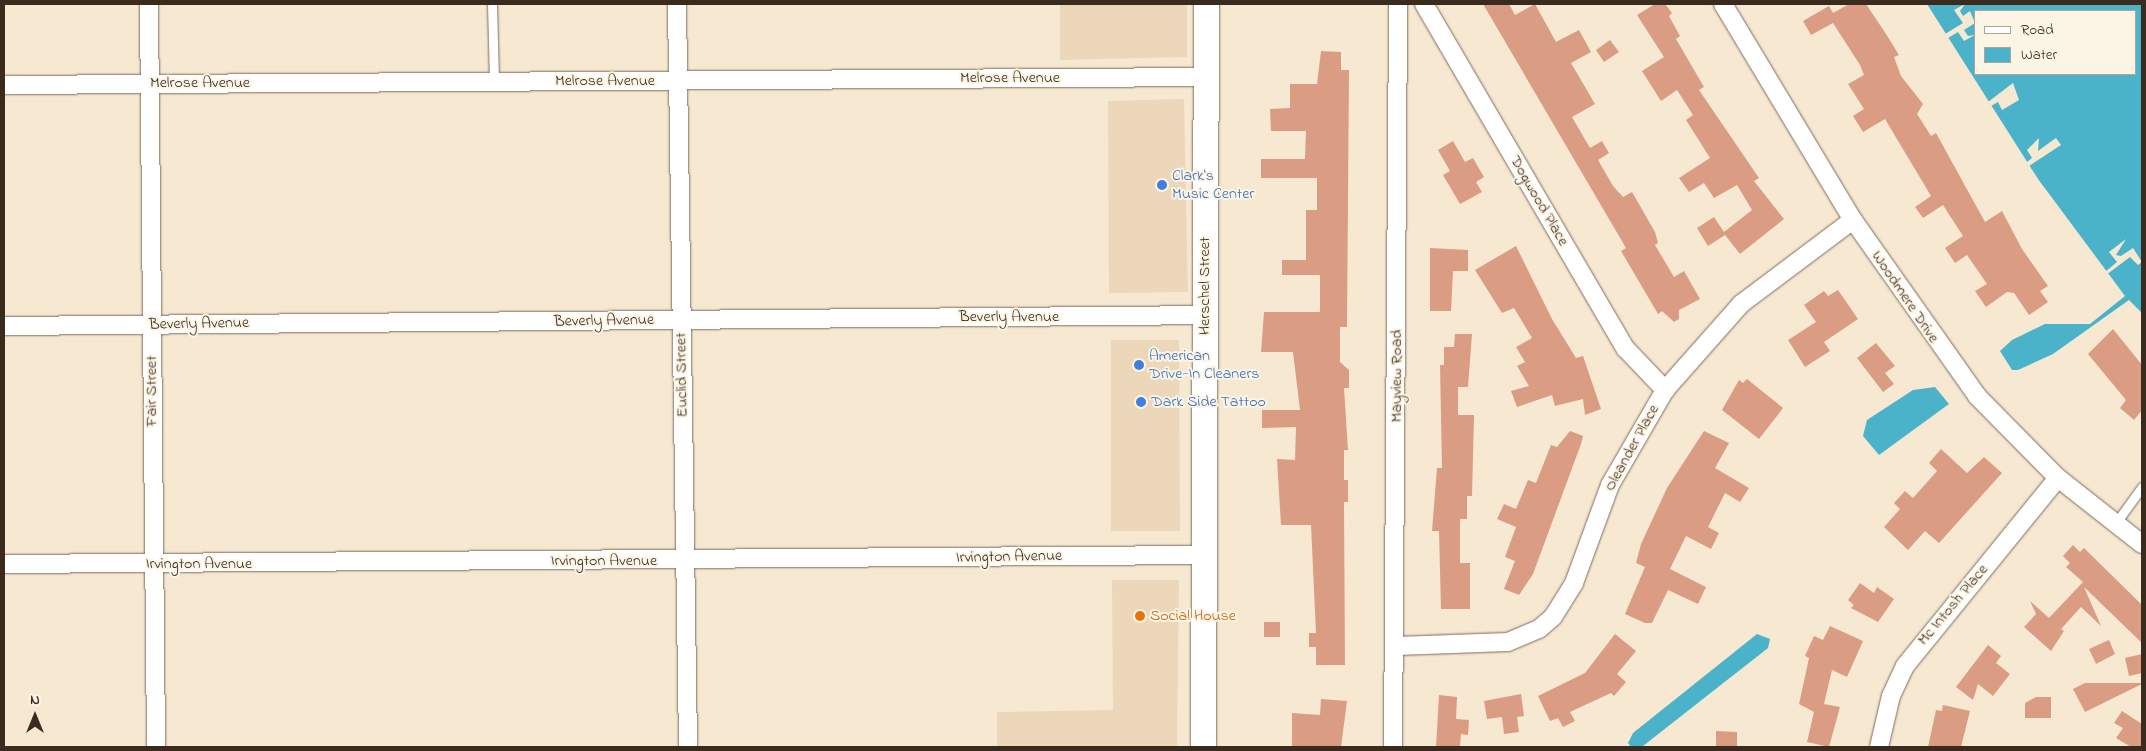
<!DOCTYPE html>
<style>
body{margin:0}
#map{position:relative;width:2146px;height:751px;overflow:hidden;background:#f7e8d1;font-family:"Indie Flower",sans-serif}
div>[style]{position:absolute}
.built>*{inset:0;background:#edd7bb}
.water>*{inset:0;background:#4bb3c9}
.pier>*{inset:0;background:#f7e8d1}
.building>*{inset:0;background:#da9d83}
.roads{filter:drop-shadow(0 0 1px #7d6c5d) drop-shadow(0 0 1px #7d6c5d)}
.lane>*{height:9px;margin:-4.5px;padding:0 4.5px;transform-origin:4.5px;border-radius:4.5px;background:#fff}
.street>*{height:18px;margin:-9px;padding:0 9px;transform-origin:9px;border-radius:9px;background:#fff}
.secondary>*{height:25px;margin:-12.5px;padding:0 12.5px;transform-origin:12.5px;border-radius:12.5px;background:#fff}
.dots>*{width:14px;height:14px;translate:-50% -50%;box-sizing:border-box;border:2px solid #fcf5e5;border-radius:50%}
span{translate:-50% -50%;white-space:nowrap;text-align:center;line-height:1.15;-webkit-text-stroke:4px #fcf5e5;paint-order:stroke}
.street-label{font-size:16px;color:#3b2a1e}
.shop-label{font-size:16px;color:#366cbe}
.left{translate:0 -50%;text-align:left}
.food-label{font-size:16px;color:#c56008}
.frame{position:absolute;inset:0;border:5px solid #3b2a1e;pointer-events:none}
.legend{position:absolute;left:1974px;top:10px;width:162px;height:65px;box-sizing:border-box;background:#fcf5e5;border:1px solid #afa495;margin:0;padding:6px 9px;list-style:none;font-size:15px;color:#3b2a1e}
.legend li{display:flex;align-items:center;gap:10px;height:25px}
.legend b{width:25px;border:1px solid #afa495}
.north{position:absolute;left:10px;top:691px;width:50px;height:50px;-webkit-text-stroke:4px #fcf5e5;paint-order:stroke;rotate:0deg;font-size:14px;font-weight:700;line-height:20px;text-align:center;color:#3b2a1e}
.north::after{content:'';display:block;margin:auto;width:18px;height:22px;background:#3b2a1e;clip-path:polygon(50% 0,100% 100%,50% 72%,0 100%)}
</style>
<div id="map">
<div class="built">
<div style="clip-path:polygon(1060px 4px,1187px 4px,1187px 57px,1060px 60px)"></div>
<div style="clip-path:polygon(1184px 99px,1188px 292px,1109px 293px,1108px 101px)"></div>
<div style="clip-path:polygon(1111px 340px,1179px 340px,1180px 531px,1111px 531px)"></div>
<div style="clip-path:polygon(1112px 580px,1179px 580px,1177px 747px,997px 747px,997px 712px,1113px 710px)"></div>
</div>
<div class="water">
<div style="clip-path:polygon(evenodd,1927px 4px,2142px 4px,2142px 313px,2129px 300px,2053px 354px,2018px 370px,2012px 370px,2000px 351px,2012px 340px,2045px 324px,2090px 324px,2125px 296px,2038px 179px,1927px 4px,1975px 11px,2135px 11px,2135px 74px,1975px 74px,1975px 11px)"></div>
<div style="clip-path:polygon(1935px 387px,1949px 404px,1879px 455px,1863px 436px,1867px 420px,1913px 390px)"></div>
<div style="clip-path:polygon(1757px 634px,1770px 639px,1768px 648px,1643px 746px,1631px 747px,1628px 743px,1633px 733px)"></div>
</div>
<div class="pier">
<div style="clip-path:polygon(1965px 4px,1960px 11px,1963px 16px,1970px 11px,1975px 23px,1964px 30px,1968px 36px,1975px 35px,1964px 41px,1958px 32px,1948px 38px,1945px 34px,1963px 23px,1954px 10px)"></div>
<div style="clip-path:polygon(2013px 83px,2019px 100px,2002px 110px,1998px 102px,1991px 106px,1988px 102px)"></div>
<div style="clip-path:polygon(2039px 138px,2038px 151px,2056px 138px,2061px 145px,2029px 166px,2027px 162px,2032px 158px,2027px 150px)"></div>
<div style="clip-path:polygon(2126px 239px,2116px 255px,2121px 256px,2133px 248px,2142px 262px,2138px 265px,2130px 257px,2106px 275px,2105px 272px,2117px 262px,2109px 252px)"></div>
</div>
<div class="building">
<div style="clip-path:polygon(1483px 4px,1509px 4px,1515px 15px,1535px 4px,1556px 42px,1579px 30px,1591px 52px,1571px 63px,1595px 104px,1572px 117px,1590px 148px,1602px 141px,1609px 153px,1598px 160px,1613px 186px,1623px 197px,1632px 192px,1655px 232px,1658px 243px,1655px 245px,1674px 277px,1684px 271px,1700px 299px,1679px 310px,1679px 319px,1674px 322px,1662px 311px,1658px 314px,1621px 251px,1626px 248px)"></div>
<div style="clip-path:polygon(1655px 4px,1665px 4px,1672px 13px,1669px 16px,1680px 36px,1676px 39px,1704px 87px,1699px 90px,1759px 178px,1754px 181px,1784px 219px,1740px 254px,1725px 235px,1708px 246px,1697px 228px,1714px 217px,1724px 232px,1752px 210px,1737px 185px,1714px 198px,1704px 183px,1689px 192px,1679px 178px,1710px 158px,1686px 120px,1693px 115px,1677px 90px,1661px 101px,1642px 71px,1664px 57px,1637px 15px)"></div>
<div style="clip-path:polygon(1849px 4px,1866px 4px,1886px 34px,1899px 55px,1894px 57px,1901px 76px,1923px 104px,1917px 114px,1931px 136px,1936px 133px,1985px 222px,2002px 211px,2022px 249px,2048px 286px,2040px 291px,2048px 302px,2029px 315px,2014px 293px,2007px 292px,1986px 307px,1975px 291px,1987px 284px,1967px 255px,1955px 263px,1945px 248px,1963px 236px,1943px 205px,1923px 218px,1915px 207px,1931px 196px,1885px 119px,1863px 132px,1853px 116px,1864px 109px,1848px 84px,1864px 75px,1860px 65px,1833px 23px,1811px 35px,1803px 21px,1829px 6px,1833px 13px)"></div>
<div style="clip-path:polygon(1610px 40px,1619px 52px,1604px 62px,1596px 50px)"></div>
<div style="clip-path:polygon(1321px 51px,1341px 52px,1341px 70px,1349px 70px,1347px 327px,1340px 327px,1340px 362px,1349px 370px,1349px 388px,1344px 388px,1348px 450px,1344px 450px,1344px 480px,1348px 480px,1348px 502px,1344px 502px,1345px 665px,1316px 665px,1316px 647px,1309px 647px,1309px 633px,1316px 633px,1311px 525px,1281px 525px,1277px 459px,1295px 460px,1296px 427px,1262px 428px,1262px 410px,1300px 410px,1293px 352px,1261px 352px,1264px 312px,1320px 312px,1320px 275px,1282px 275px,1282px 260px,1306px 260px,1306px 210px,1317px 210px,1317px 178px,1261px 178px,1261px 159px,1305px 159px,1306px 131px,1271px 131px,1270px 109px,1290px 108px,1290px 84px,1317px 84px)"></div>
<div style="clip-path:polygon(1453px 141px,1465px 162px,1473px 158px,1484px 177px,1476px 182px,1482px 192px,1460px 204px,1443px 175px,1450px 171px,1438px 150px)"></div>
<div style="clip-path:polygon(1516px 246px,1552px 319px,1576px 358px,1583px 356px,1601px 409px,1585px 415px,1583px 399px,1555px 406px,1552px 395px,1517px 407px,1511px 391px,1529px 386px,1517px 366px,1525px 362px,1516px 347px,1532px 338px,1514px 308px,1502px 313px,1475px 270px)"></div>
<div style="clip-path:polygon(1430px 248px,1468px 250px,1468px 271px,1453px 271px,1451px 311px,1430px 311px)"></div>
<div style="clip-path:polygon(1838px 290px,1858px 319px,1824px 342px,1830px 351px,1805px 367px,1788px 340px,1816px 322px,1804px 305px,1824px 291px,1828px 296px)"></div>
<div style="clip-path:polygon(2113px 329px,2142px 365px,2142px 410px,2134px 420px,2120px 408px,2126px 400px,2088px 354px)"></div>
<div style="clip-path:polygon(1455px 334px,1472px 334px,1468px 387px,1458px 387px,1458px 415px,1474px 415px,1472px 496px,1467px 496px,1467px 519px,1460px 519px,1460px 563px,1470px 563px,1470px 609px,1441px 609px,1439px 531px,1432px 531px,1437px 468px,1442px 468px,1440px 365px,1444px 365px,1444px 347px,1454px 347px)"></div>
<div style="clip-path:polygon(1876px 343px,1895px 366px,1885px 373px,1894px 384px,1883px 392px,1857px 358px)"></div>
<div style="clip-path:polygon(1747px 379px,1783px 408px,1759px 439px,1722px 410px,1739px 380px,1743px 383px)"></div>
<div style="clip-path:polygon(1570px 431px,1583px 436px,1581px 444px,1533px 574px,1519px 595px,1504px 589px,1515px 561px,1505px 557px,1516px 527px,1497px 519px,1504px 504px,1516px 509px,1528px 480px,1536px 483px,1551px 445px,1557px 447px)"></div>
<div style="clip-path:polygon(1704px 431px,1729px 443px,1715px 468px,1749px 488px,1740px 502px,1725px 493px,1708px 527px,1719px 533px,1711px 549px,1686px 536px,1670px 569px,1706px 587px,1698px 604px,1668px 590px,1652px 623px,1645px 623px,1625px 614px,1645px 567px,1636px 563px,1641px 544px,1667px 488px)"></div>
<div style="clip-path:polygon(1941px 449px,1967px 473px,1984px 457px,2002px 473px,1939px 543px,1925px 531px,1908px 550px,1884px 527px,1900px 509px,1894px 503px,1905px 491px,1913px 498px,1937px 471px,1929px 463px)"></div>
<div style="clip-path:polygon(2073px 545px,2080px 552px,2084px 548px,2142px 605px,2142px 643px,2084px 587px,2101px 626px,2081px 607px,2061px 629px,2064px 631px,2051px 651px,2024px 627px,2036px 614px,2030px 601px,2049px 618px,2083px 582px,2066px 567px,2070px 563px,2063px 556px)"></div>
<div style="clip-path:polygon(1860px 583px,1874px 593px,1877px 587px,1894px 599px,1878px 622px,1851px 608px,1854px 605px,1848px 600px)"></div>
<div style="clip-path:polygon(1264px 622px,1280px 622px,1280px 637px,1264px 637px)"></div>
<div style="clip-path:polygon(1830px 626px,1863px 641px,1847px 677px,1832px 670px,1824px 704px,1840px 707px,1829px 747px,1807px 742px,1814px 712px,1799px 704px,1809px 658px,1805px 656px,1814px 636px,1823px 640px)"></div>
<div style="clip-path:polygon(1615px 634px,1636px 651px,1617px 674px,1626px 682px,1614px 696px,1611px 693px,1570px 712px,1575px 721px,1563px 727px,1558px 718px,1550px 721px,1538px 696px,1585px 673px)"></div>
<div style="clip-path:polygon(2109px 640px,2115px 654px,2096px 664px,2089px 649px)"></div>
<div style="clip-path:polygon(1988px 645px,2001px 656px,1996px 663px,2010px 674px,1993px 696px,1978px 684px,1973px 700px,1956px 687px)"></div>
<div style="clip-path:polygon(2142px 654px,2142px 673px,2129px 676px,2125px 658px)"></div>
<div style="clip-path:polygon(2085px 683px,2142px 683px,2142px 684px,2085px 712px,2073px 689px)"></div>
<div style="clip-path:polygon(1521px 694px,1524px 716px,1517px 717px,1519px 732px,1504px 734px,1502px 717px,1487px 719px,1484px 701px)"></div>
<div style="clip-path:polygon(1439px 695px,1457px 697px,1456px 719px,1469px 720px,1468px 735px,1461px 734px,1460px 747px,1436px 747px)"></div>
<div style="clip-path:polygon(2036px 697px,2051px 697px,2051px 718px,2025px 718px,2025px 703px)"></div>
<div style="clip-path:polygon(1321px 699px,1347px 701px,1341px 747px,1292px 747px,1292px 713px,1320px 715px)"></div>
<div style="clip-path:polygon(1943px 705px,1970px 711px,1961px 747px,1928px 747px,1936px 710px,1942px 711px)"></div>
<div style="clip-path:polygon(2122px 711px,2142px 724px,2142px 747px,2131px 747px,2116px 738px,2123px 728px,2114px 723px)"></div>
<div style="clip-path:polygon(1716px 731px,1737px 732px,1737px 747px,1716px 747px)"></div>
</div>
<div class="roads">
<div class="lane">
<div style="left:492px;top:4px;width:77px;rotate:88.5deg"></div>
<div style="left:2115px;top:524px;width:46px;rotate:-53.9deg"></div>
</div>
<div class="street">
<div style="left:149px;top:4px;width:743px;rotate:89.46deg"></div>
<div style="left:677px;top:4px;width:743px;rotate:89.15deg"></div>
<div style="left:1424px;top:4px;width:400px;rotate:59.7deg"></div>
<div style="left:1626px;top:349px;width:57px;rotate:46.4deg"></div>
<div style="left:1723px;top:4px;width:252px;rotate:59deg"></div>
<div style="left:1853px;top:220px;width:215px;rotate:54.8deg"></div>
<div style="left:1977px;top:396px;width:115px;rotate:45.4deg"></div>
<div style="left:2058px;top:478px;width:107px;rotate:38.2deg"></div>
<div style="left:4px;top:85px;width:1201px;rotate:-0.38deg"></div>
<div style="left:4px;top:326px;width:1201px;rotate:-0.52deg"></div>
<div style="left:4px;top:564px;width:1200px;rotate:-0.43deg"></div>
<div style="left:1397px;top:646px;width:111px;rotate:-2.1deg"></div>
<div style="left:1508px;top:642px;width:34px;rotate:-23deg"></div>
<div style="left:1539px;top:629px;width:18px;rotate:-41deg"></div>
<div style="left:1553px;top:617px;width:40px;rotate:-58deg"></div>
<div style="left:1574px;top:583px;width:104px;rotate:-69.8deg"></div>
<div style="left:1610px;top:485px;width:110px;rotate:-59.9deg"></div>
<div style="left:1665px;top:390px;width:115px;rotate:-48.5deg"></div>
<div style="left:1741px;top:304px;width:140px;rotate:-36.9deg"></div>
<div style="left:1393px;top:747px;width:743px;rotate:-89.61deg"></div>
<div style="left:1879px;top:747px;width:52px;rotate:-76.8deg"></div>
<div style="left:1891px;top:696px;width:33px;rotate:-65deg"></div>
<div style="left:1905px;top:666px;width:242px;rotate:-50.9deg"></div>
</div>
<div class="secondary">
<div style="left:1203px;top:747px;width:743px;rotate:-89.77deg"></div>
</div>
</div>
<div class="dots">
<div style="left:1162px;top:185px;background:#3f7fe0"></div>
<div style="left:1139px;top:365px;background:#3f7fe0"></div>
<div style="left:1141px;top:402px;background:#3f7fe0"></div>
<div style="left:1140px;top:616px;background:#e8710a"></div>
</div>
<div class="street-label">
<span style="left:1010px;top:78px">Melrose Avenue</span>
<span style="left:605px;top:81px">Melrose Avenue</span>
<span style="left:200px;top:83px">Melrose Avenue</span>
<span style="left:1539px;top:201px;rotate:60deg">Dogwood Place</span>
<span style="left:1205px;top:286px;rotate:-90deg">Herschel Street</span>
<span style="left:1905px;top:297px;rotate:56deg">Woodmere Drive</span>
<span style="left:1009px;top:317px">Beverly Avenue</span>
<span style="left:604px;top:321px;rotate:-1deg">Beverly Avenue</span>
<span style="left:199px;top:324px;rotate:-1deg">Beverly Avenue</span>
<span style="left:682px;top:375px;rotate:-91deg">Euclid Street</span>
<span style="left:1397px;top:376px;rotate:-90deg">Mayview Road</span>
<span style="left:152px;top:391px;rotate:-90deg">Fair Street</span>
<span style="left:1632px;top:448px;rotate:-61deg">Oleander Place</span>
<span style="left:1009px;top:557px;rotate:-1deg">Irvington Avenue</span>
<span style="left:604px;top:561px">Irvington Avenue</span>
<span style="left:199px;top:564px">Irvington Avenue</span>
<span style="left:1953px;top:605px;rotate:-50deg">Mc Intosh Place</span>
</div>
<div class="shop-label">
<span class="left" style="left:1172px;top:185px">Clark's<br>Music Center</span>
<span class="left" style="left:1149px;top:365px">American<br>Drive-In Cleaners</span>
<span class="left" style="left:1151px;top:402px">Dark Side Tattoo</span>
</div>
<div class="food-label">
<span class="left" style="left:1150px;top:616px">Social House</span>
</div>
<div class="frame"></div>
<ul class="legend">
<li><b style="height:6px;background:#fff"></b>Road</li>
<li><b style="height:14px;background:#4bb3c9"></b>Water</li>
</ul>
<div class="north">N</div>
</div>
